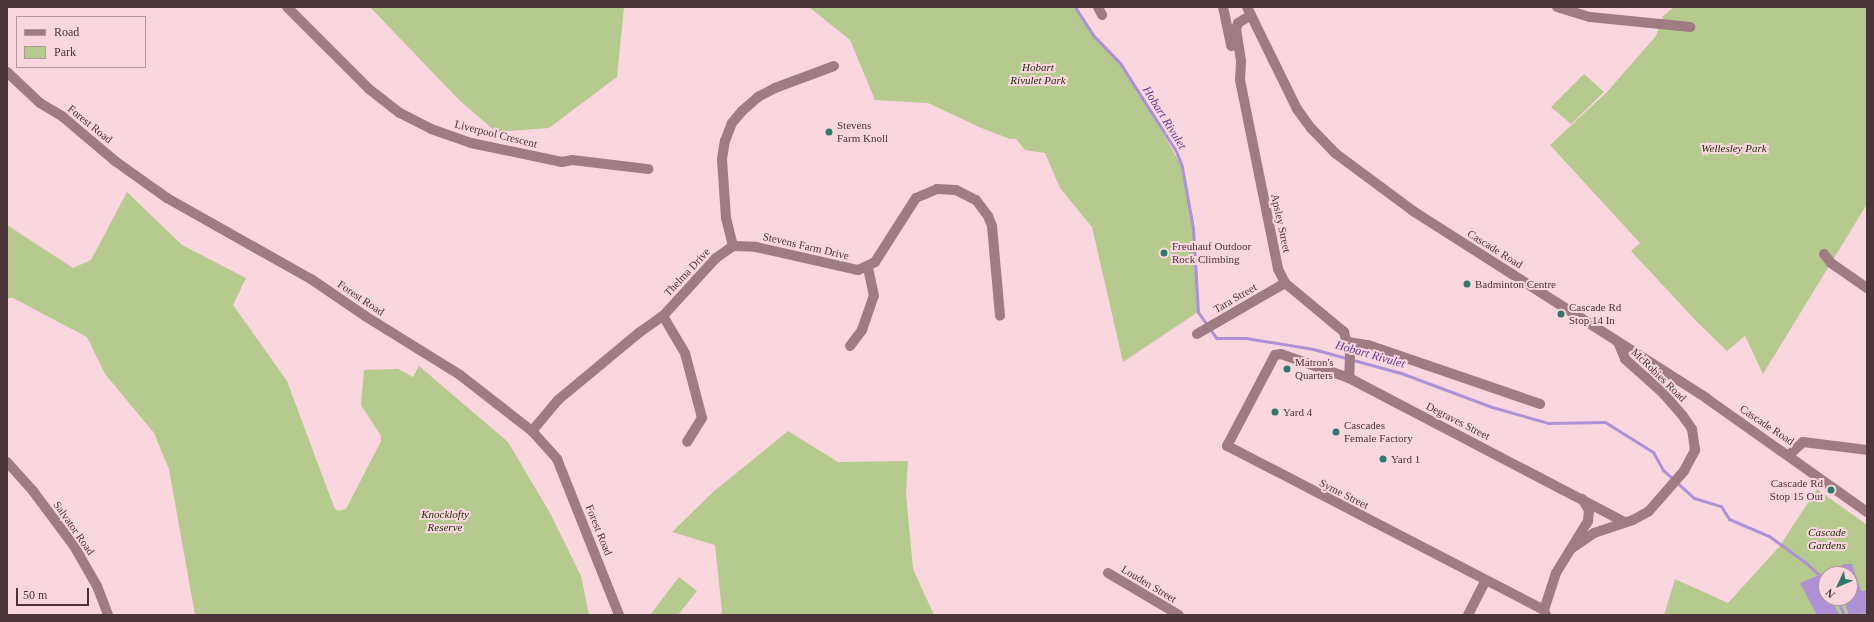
<!DOCTYPE html>
<style>
body{margin:0}
#map{position:relative;width:1874px;height:622px;overflow:hidden;background:#fad7df;font-family:Georgia,serif}
div>[style]{position:absolute}
.green>*{inset:0;background:#b6c98f}
.water>*{inset:0;background:#ae91d7}
.stream>*{height:3px;margin:-1.5px;padding:0 1.5px;transform-origin:1.5px;border-radius:1.5px;background:#ae91d7}
.minor>*{height:10px;margin:-5px;padding:0 5px;transform-origin:5px;border-radius:5px;background:#a07b84}
.dots>*{width:11px;height:11px;translate:-50% -50%;box-sizing:border-box;border:2px solid #fad7df;border-radius:50%}
span{translate:-50% -50%;white-space:nowrap;text-align:center;line-height:1.15;-webkit-text-stroke:4px #fad7df;paint-order:stroke}
.park-label{font-size:11px;color:#262f0e;font-style:italic}
.street-label{font-size:11px;color:#4b343a}
.poi-label{font-size:11px;color:#4b343a}
.left{translate:0 -50%;text-align:left}
.right{translate:-100% -50%;text-align:right}
.water-label{font-size:12px;color:#623b8f;font-style:italic}
.frame{position:absolute;inset:0;border:8px solid #4b343a;pointer-events:none}
.legend{position:absolute;left:16px;top:16px;width:130px;height:52px;box-sizing:border-box;background:#fad7df;border:1px solid #b4969d;margin:0;padding:5px 7px;list-style:none;font-size:12px;color:#4b343a}
.legend li{display:flex;align-items:center;gap:8px;height:20px}
.legend b{width:20px;border:1px solid #b4969d}
.north{position:absolute;left:1818px;top:566px;width:40px;height:40px;box-sizing:border-box;background:#fad7df;border:1px solid #b4969d;border-radius:50%;rotate:226deg;font-size:11px;font-weight:700;line-height:16px;text-align:center;color:#4b343a}
.north::after{content:'';display:block;margin:auto;width:14px;height:18px;background:#31776d;clip-path:polygon(50% 0,100% 100%,50% 72%,0 100%)}
.scale{position:absolute;left:16px;top:588px;width:73px;height:18px;box-sizing:border-box;border:2px solid #4b343a;border-top:0;padding-left:5px;font-size:12px;line-height:14px;white-space:nowrap;color:#4b343a;-webkit-text-stroke:3px #fad7df;paint-order:stroke}
</style>
<div id="map">
<div class="green">
<div style="clip-path:polygon(370px 7px,624px 7px,617px 77px,549px 128px,496px 132px,459px 100px)"></div>
<div style="clip-path:polygon(809px 7px,1075px 7px,1094px 36px,1120px 63px,1145px 101px,1182px 167px,1193px 228px,1198px 312px,1123px 362px,1092px 227px,1060px 188px,1045px 153px,1025px 150px,1016px 139px,1010px 139px,979px 127px,928px 103px,875px 100px,850px 40px)"></div>
<div style="clip-path:polygon(1674px 7px,1867px 7px,1867px 204px,1763px 374px,1745px 336px,1727px 351px,1698px 323px,1631px 251px,1640px 243px,1550px 145px,1607px 92px,1656px 36px,1663px 16px)"></div>
<div style="clip-path:polygon(1584px 74px,1604px 92px,1571px 124px,1551px 107px)"></div>
<div style="clip-path:polygon(127px 192px,182px 245px,246px 278px,233px 305px,287px 381px,334px 507px,338px 511px,346px 509px,381px 441px,381px 436px,361px 405px,364px 370px,398px 369px,413px 377px,419px 366px,508px 442px,550px 513px,581px 576px,589px 615px,195px 615px,169px 469px,154px 433px,105px 374px,87px 337px,13px 298px,7px 298px,7px 225px,73px 268px,91px 260px)"></div>
<div style="clip-path:polygon(788px 431px,838px 462px,908px 461px,906px 494px,913px 569px,934px 615px,719px 615px,722px 612px,715px 545px,672px 532px,713px 492px)"></div>
<div style="clip-path:polygon(evenodd,1817px 489px,1867px 525px,1867px 615px,1664px 615px,1675px 579px,1728px 603px,1779px 547px,1817px 489px,1826px 574px,1850px 574px,1850px 598px,1826px 598px,1826px 574px)"></div>
<div style="clip-path:polygon(679px 577px,697px 591px,678px 615px,650px 615px)"></div>
</div>
<div class="water">
<div style="clip-path:polygon(1845px 564px,1852px 564px,1861px 591px,1867px 591px,1867px 613px,1849px 615px,1843px 598px,1850px 598px,1850px 574px,1826px 574px,1826px 598px,1831px 598px,1839px 615px,1817px 615px,1800px 583px)"></div>
</div>
<div class="stream">
<div style="left:1075px;top:7px;width:35px;rotate:57deg"></div>
<div style="left:1094px;top:36px;width:37px;rotate:46deg"></div>
<div style="left:1120px;top:63px;width:104px;rotate:57.5deg"></div>
<div style="left:1176px;top:151px;width:17px;rotate:69deg"></div>
<div style="left:1182px;top:167px;width:62px;rotate:79.8deg"></div>
<div style="left:1193px;top:228px;width:84px;rotate:86.6deg"></div>
<div style="left:1198px;top:312px;width:32px;rotate:55deg"></div>
<div style="left:1216px;top:338px;width:30px"></div>
<div style="left:1246px;top:338px;width:68px;rotate:9.3deg"></div>
<div style="left:1313px;top:349px;width:91px;rotate:15.3deg"></div>
<div style="left:1401px;top:373px;width:97px;rotate:20.5deg"></div>
<div style="left:1492px;top:407px;width:58px;rotate:15.9deg"></div>
<div style="left:1548px;top:423px;width:57px;rotate:-1deg"></div>
<div style="left:1605px;top:422px;width:57px;rotate:32deg"></div>
<div style="left:1653px;top:452px;width:21px;rotate:61deg"></div>
<div style="left:1663px;top:470px;width:42px;rotate:42.1deg"></div>
<div style="left:1694px;top:498px;width:28px;rotate:17deg"></div>
<div style="left:1721px;top:506px;width:15px;rotate:58deg"></div>
<div style="left:1729px;top:519px;width:43px;rotate:23deg"></div>
<div style="left:1769px;top:536px;width:46px;rotate:36.1deg"></div>
<div style="left:1806px;top:563px;width:27px;rotate:42deg"></div>
<div style="left:1837px;top:598px;width:18px;rotate:68deg"></div>
</div>
<div class="minor">
<div style="left:287px;top:7px;width:116px;rotate:45deg"></div>
<div style="left:369px;top:89px;width:39px;rotate:38deg"></div>
<div style="left:400px;top:113px;width:35px;rotate:27deg"></div>
<div style="left:431px;top:129px;width:42px;rotate:19.3deg"></div>
<div style="left:471px;top:143px;width:93px;rotate:11.8deg"></div>
<div style="left:562px;top:162px;width:10px;rotate:-11deg"></div>
<div style="left:572px;top:160px;width:77px;rotate:6.8deg"></div>
<div style="left:1098px;top:7px;width:9px;rotate:63deg"></div>
<div style="left:1223px;top:7px;width:40px;rotate:78deg"></div>
<div style="left:1247px;top:7px;width:114px;rotate:63.9deg"></div>
<div style="left:1297px;top:109px;width:24px;rotate:54deg"></div>
<div style="left:1311px;top:128px;width:35px;rotate:46deg"></div>
<div style="left:1335px;top:153px;width:97px;rotate:36.6deg"></div>
<div style="left:1413px;top:211px;width:348px;rotate:32.5deg"></div>
<div style="left:1706px;top:398px;width:197px;rotate:35.3deg"></div>
<div style="left:1557px;top:7px;width:34px;rotate:17deg"></div>
<div style="left:1590px;top:17px;width:101px;rotate:5.7deg"></div>
<div style="left:1251px;top:15px;width:15px;rotate:148deg"></div>
<div style="left:1238px;top:23px;width:6px;rotate:108deg"></div>
<div style="left:1236px;top:29px;width:33px;rotate:81deg"></div>
<div style="left:1241px;top:62px;width:18px;rotate:93deg"></div>
<div style="left:1240px;top:80px;width:193px;rotate:78.6deg"></div>
<div style="left:1278px;top:269px;width:16px;rotate:63deg"></div>
<div style="left:1285px;top:283px;width:77px;rotate:39.7deg"></div>
<div style="left:1344px;top:332px;width:24px;rotate:75deg"></div>
<div style="left:1350px;top:355px;width:23px;rotate:92deg"></div>
<div style="left:7px;top:72px;width:45px;rotate:43.2deg"></div>
<div style="left:40px;top:103px;width:27px;rotate:31deg"></div>
<div style="left:63px;top:117px;width:68px;rotate:40.2deg"></div>
<div style="left:115px;top:161px;width:64px;rotate:35.4deg"></div>
<div style="left:167px;top:198px;width:165px;rotate:29.4deg"></div>
<div style="left:311px;top:279px;width:65px;rotate:34.4deg"></div>
<div style="left:365px;top:316px;width:112px;rotate:31.8deg"></div>
<div style="left:460px;top:375px;width:91px;rotate:37.9deg"></div>
<div style="left:532px;top:431px;width:38px;rotate:48deg"></div>
<div style="left:557px;top:459px;width:168px;rotate:68.3deg"></div>
<div style="left:733px;top:246px;width:23px;rotate:2deg"></div>
<div style="left:756px;top:247px;width:105px;rotate:12.7deg"></div>
<div style="left:858px;top:270px;width:19px;rotate:-25deg"></div>
<div style="left:875px;top:262px;width:76px;rotate:-57.4deg"></div>
<div style="left:916px;top:198px;width:23px;rotate:-23deg"></div>
<div style="left:937px;top:189px;width:19px;rotate:3deg"></div>
<div style="left:956px;top:190px;width:22px;rotate:27deg"></div>
<div style="left:976px;top:200px;width:20px;rotate:53deg"></div>
<div style="left:988px;top:216px;width:11px;rotate:68deg"></div>
<div style="left:992px;top:226px;width:90px;rotate:84.9deg"></div>
<div style="left:1824px;top:254px;width:11px;rotate:52deg"></div>
<div style="left:1831px;top:263px;width:44px;rotate:34.8deg"></div>
<div style="left:663px;top:316px;width:43px;rotate:59.3deg"></div>
<div style="left:685px;top:353px;width:67px;rotate:75.3deg"></div>
<div style="left:702px;top:418px;width:28px;rotate:122deg"></div>
<div style="left:1197px;top:334px;width:102px;rotate:-30.1deg"></div>
<div style="left:1348px;top:342px;width:20px;rotate:9deg"></div>
<div style="left:1368px;top:345px;width:182px;rotate:18.9deg"></div>
<div style="left:850px;top:346px;width:20px;rotate:-53deg"></div>
<div style="left:862px;top:330px;width:36px;rotate:-71deg"></div>
<div style="left:874px;top:296px;width:30px;rotate:-102deg"></div>
<div style="left:532px;top:431px;width:40px;rotate:-50deg"></div>
<div style="left:558px;top:400px;width:107px;rotate:-39.7deg"></div>
<div style="left:640px;top:332px;width:28px;rotate:-35deg"></div>
<div style="left:663px;top:316px;width:79px;rotate:-47.6deg"></div>
<div style="left:716px;top:258px;width:21px;rotate:-35deg"></div>
<div style="left:733px;top:246px;width:29px;rotate:-104deg"></div>
<div style="left:726px;top:218px;width:59px;rotate:-93.9deg"></div>
<div style="left:722px;top:159px;width:18px;rotate:-81deg"></div>
<div style="left:725px;top:141px;width:19px;rotate:-69deg"></div>
<div style="left:732px;top:123px;width:16px;rotate:-50deg"></div>
<div style="left:742px;top:111px;width:21px;rotate:-41deg"></div>
<div style="left:758px;top:97px;width:19px;rotate:-28deg"></div>
<div style="left:775px;top:88px;width:63px;rotate:-20.4deg"></div>
<div style="left:1789px;top:455px;width:19px;rotate:-43deg"></div>
<div style="left:1803px;top:442px;width:64px;rotate:7.1deg"></div>
<div style="left:7px;top:462px;width:39px;rotate:48deg"></div>
<div style="left:33px;top:491px;width:69px;rotate:53.3deg"></div>
<div style="left:74px;top:546px;width:46px;rotate:60.1deg"></div>
<div style="left:97px;top:586px;width:31px;rotate:69deg"></div>
<div style="left:1572px;top:548px;width:27px;rotate:-34deg"></div>
<div style="left:1594px;top:533px;width:41px;rotate:-18.4deg"></div>
<div style="left:1633px;top:520px;width:18px;rotate:-29deg"></div>
<div style="left:1649px;top:511px;width:53px;rotate:-48.8deg"></div>
<div style="left:1684px;top:471px;width:24px;rotate:-62deg"></div>
<div style="left:1695px;top:450px;width:21px;rotate:-98deg"></div>
<div style="left:1692px;top:429px;width:16px;rotate:-125deg"></div>
<div style="left:1683px;top:416px;width:30px;rotate:-131deg"></div>
<div style="left:1663px;top:393px;width:51px;rotate:-138.2deg"></div>
<div style="left:1625px;top:359px;width:18px;rotate:-112deg"></div>
<div style="left:1108px;top:573px;width:82px;rotate:30.6deg"></div>
<div style="left:1544px;top:610px;width:357px;rotate:-152.6deg"></div>
<div style="left:1227px;top:446px;width:103px;rotate:-62.2deg"></div>
<div style="left:1275px;top:355px;width:6px;rotate:-9deg"></div>
<div style="left:1281px;top:354px;width:72px;rotate:19.4deg"></div>
<div style="left:1349px;top:378px;width:311px;rotate:27.6deg"></div>
<div style="left:1468px;top:615px;width:38px;rotate:-63deg"></div>
<div style="left:1546px;top:615px;width:5px;rotate:-112deg"></div>
<div style="left:1544px;top:610px;width:39px;rotate:-72deg"></div>
<div style="left:1556px;top:573px;width:61px;rotate:-58.4deg"></div>
<div style="left:1588px;top:521px;width:11px;rotate:-85deg"></div>
<div style="left:1589px;top:510px;width:13px;rotate:-122deg"></div>
</div>
<div class="dots">
<div style="left:829px;top:132px;background:#31776d"></div>
<div style="left:1164px;top:253px;background:#31776d"></div>
<div style="left:1467px;top:284px;background:#31776d"></div>
<div style="left:1561px;top:314px;background:#31776d"></div>
<div style="left:1287px;top:369px;background:#31776d"></div>
<div style="left:1275px;top:412px;background:#31776d"></div>
<div style="left:1336px;top:432px;background:#31776d"></div>
<div style="left:1383px;top:459px;background:#31776d"></div>
<div style="left:1831px;top:490px;background:#31776d"></div>
</div>
<div class="park-label">
<span style="left:1038px;top:74px">Hobart<br>Rivulet Park</span>
<span style="left:1734px;top:148px">Wellesley Park</span>
<span style="left:445px;top:521px">Knocklofty<br>Reserve</span>
<span style="left:1827px;top:539px">Cascade<br>Gardens</span>
</div>
<div class="street-label">
<span style="left:90px;top:124px;rotate:39deg">Forest Road</span>
<span style="left:496px;top:134px;rotate:14deg">Liverpool Crescent</span>
<span style="left:1281px;top:223px;rotate:78deg">Apsley Street</span>
<span style="left:806px;top:246px;rotate:13deg">Stevens Farm Drive</span>
<span style="left:1495px;top:249px;rotate:32deg">Cascade Road</span>
<span style="left:687px;top:272px;rotate:-47deg">Thelma Drive</span>
<span style="left:361px;top:298px;rotate:34deg">Forest Road</span>
<span style="left:1235px;top:298px;rotate:-30deg">Tara Street</span>
<span style="left:1659px;top:375px;rotate:44deg">McRobies Road</span>
<span style="left:1458px;top:421px;rotate:27deg">Degraves Street</span>
<span style="left:1767px;top:425px;rotate:34deg">Cascade Road</span>
<span style="left:1344px;top:494px;rotate:27deg">Syme Street</span>
<span style="left:74px;top:528px;rotate:55deg">Salvator Road</span>
<span style="left:599px;top:530px;rotate:68deg">Forest Road</span>
<span style="left:1149px;top:584px;rotate:31deg">Louden Street</span>
</div>
<div class="poi-label">
<span class="left" style="left:837px;top:132px">Stevens<br>Farm Knoll</span>
<span class="left" style="left:1172px;top:253px">Freuhauf Outdoor<br>Rock Climbing</span>
<span class="left" style="left:1475px;top:284px">Badminton Centre</span>
<span class="left" style="left:1569px;top:314px">Cascade Rd<br>Stop 14 In</span>
<span class="left" style="left:1295px;top:369px">Matron's<br>Quarters</span>
<span class="left" style="left:1283px;top:412px">Yard 4</span>
<span class="left" style="left:1344px;top:432px">Cascades<br>Female Factory</span>
<span class="left" style="left:1391px;top:459px">Yard 1</span>
<span class="right" style="left:1823px;top:490px">Cascade Rd<br>Stop 15 Out</span>
</div>
<div class="water-label">
<span style="left:1164px;top:118px;rotate:58deg">Hobart Rivulet</span>
<span style="left:1370px;top:355px;rotate:16deg">Hobart Rivulet</span>
</div>
<div class="frame"></div>
<ul class="legend">
<li><b style="height:5px;background:#a07b84"></b>Road</li>
<li><b style="height:11px;background:#b6c98f"></b>Park</li>
</ul>
<div class="north">N</div>
<div class="scale">50 m</div>
</div>
